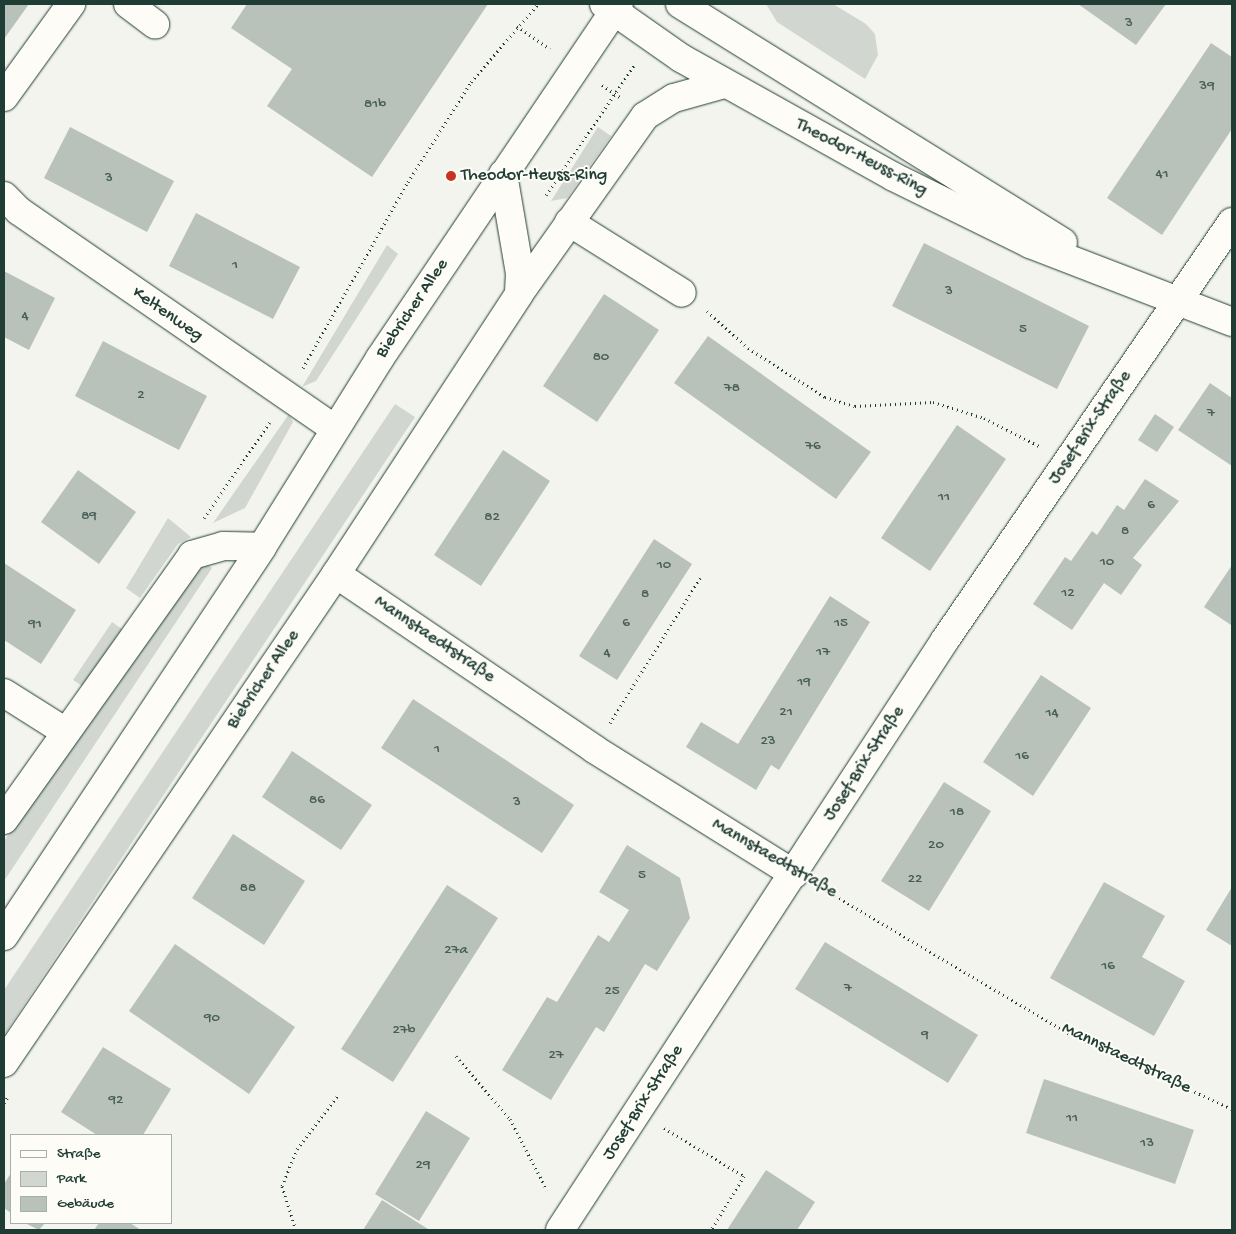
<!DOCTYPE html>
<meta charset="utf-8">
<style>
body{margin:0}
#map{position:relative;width:1236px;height:1234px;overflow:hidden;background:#f4f4ef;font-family:"Gochi Hand",sans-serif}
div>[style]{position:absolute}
.green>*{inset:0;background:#d1d6d1}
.building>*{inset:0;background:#b9c1bb}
.path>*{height:3px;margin-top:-1.5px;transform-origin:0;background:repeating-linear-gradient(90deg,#1f3d34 0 1px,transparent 0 5px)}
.roads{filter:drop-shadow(0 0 1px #1f3d34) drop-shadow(0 0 1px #1f3d34)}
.minor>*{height:28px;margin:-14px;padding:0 14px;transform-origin:14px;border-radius:14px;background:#fdfcf7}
.major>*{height:28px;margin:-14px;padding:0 14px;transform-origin:14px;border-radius:14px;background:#fdfcf7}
.dots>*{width:14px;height:14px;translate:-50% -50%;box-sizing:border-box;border:2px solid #fdfcf7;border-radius:50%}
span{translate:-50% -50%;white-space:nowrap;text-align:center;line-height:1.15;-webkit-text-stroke:4px #fdfcf7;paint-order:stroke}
.number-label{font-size:15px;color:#465e56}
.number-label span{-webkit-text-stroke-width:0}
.street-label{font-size:18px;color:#1f3d34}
.poi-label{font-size:18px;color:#1f3d34}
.left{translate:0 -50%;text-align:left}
.frame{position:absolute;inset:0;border:5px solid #1f3d34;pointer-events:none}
.legend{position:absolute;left:10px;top:1134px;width:162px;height:90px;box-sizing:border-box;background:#fdfcf7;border:1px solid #a4b0a9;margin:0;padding:6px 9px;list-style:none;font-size:15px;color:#1f3d34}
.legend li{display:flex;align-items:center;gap:10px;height:25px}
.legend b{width:25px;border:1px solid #a4b0a9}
</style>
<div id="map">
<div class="green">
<div style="clip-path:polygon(766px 4px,833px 4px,866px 24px,875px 34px,878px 55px,865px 79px,777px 22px)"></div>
<div style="clip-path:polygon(598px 127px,611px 136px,567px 198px,551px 201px)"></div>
<div style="clip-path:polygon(387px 245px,398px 254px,316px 381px,302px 387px)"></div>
<div style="clip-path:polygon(395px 404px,415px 417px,4px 1035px,4px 990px)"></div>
<div style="clip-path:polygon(289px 414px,293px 422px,245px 508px,213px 523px)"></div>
<div style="clip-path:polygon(168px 518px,191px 537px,178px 544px,140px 598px,126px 588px)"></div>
<div style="clip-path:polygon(206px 563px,212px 568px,4px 881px,4px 841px,179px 592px)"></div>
<div style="clip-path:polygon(112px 622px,126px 632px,87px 689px,73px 680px)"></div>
</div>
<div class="building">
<div style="clip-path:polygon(4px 4px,29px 4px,4px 39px)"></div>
<div style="clip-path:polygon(247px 4px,488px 4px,372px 177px,267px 106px,292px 69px,231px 28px)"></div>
<div style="clip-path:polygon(1078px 4px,1166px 4px,1136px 45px)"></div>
<div style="clip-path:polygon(1211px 43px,1232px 57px,1232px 129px,1162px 235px,1107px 198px)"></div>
<div style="clip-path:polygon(70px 127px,174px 181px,147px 232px,44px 178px)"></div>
<div style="clip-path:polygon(196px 213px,300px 267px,273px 319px,169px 266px)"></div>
<div style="clip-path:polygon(924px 243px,1089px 326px,1057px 389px,892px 306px)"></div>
<div style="clip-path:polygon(4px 271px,55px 298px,29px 350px,4px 337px)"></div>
<div style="clip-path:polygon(604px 294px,659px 330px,597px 422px,543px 386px)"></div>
<div style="clip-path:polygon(708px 336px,871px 452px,836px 499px,674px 383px)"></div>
<div style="clip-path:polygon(103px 341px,207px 396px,179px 450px,75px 396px)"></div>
<div style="clip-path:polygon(1210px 383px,1232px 398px,1232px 466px,1178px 430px)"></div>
<div style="clip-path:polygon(1155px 414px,1174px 427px,1157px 452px,1138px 440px)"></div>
<div style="clip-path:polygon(957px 425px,1006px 459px,930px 571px,881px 538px)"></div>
<div style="clip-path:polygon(503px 450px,550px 481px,481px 586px,434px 555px)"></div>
<div style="clip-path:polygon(78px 470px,136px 512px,99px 564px,41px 522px)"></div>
<div style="clip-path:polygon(1145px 479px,1179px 501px,1133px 558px,1142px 565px,1121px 595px,1104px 583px,1072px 630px,1033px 604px,1065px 557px,1071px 561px,1092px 531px,1097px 535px,1117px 505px,1124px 510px)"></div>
<div style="clip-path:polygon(654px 539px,692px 564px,617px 680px,579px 656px)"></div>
<div style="clip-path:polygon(4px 563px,76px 610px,41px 664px,4px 640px)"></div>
<div style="clip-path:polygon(1232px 565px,1232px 624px,1231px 625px,1204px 607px)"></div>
<div style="clip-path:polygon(830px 596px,870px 622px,779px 770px,771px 765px,756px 790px,686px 747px,701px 722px,738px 744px)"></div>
<div style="clip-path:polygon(1041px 675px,1091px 708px,1033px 796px,983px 762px)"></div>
<div style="clip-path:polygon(413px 699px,574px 805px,542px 853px,381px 748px)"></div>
<div style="clip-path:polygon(292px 751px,372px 805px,341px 850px,262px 797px)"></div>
<div style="clip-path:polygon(944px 782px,991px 811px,929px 911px,881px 881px)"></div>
<div style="clip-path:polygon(233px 834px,305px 881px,264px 945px,192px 898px)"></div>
<div style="clip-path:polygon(627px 845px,680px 878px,690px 918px,657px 971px,645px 964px,604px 1032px,596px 1027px,551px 1100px,502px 1070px,547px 997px,557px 1002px,598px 935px,609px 942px,629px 910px,599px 892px)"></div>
<div style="clip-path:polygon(1104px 882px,1165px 916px,1142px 957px,1185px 981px,1154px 1036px,1050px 978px)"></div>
<div style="clip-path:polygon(447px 885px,498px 918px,393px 1082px,341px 1049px)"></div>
<div style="clip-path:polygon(1232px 887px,1232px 946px,1206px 930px)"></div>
<div style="clip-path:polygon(825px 942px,978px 1035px,948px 1083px,795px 989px)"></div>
<div style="clip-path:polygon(175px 944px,295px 1027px,249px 1094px,129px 1011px)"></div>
<div style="clip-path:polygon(103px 1047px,171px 1089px,143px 1135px,97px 1135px,61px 1112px)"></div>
<div style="clip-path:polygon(1044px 1079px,1194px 1130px,1175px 1184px,1026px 1133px)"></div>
<div style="clip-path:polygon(426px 1111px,470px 1138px,419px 1221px,375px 1194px)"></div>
<div style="clip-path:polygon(766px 1170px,815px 1202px,797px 1230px,727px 1230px)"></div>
<div style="clip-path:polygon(11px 1173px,11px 1213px,4px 1208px,4px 1184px)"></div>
<div style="clip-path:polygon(382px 1200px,428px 1229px,427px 1230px,363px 1230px)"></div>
<div style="clip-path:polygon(25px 1223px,45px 1223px,39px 1230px)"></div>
<div style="clip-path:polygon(99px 1223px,130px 1223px,141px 1230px,94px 1230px)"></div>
</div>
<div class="path">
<div style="left:517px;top:26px;width:40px;rotate:34.9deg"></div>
<div style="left:602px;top:85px;width:22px;rotate:34deg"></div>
<div style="left:546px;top:195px;width:158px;rotate:-55.8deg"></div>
<div style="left:707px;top:311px;width:55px;rotate:42.1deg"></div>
<div style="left:748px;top:348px;width:91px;rotate:32.5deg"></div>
<div style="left:825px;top:397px;width:31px;rotate:17deg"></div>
<div style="left:855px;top:406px;width:78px;rotate:-2.9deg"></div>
<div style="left:933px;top:402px;width:53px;rotate:17.4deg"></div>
<div style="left:984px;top:418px;width:62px;rotate:27deg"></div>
<div style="left:303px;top:368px;width:214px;rotate:-60.6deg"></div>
<div style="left:408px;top:182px;width:118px;rotate:-57.8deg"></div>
<div style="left:471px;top:82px;width:103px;rotate:-49.3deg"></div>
<div style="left:204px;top:518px;width:116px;rotate:-55.5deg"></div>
<div style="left:610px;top:723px;width:171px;rotate:-58.2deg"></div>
<div style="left:822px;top:888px;width:290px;rotate:30.5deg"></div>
<div style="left:1072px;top:1035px;width:176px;rotate:24.8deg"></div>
<div style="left:456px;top:1056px;width:83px;rotate:49.4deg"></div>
<div style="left:510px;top:1119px;width:80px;rotate:62.5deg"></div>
<div style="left:4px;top:1103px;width:9px;rotate:-58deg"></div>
<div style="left:664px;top:1128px;width:93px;rotate:31deg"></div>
<div style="left:744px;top:1176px;width:63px;rotate:121.4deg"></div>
<div style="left:296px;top:1230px;width:46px;rotate:-107.7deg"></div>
<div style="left:282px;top:1186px;width:40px;rotate:-68deg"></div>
<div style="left:297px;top:1149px;width:69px;rotate:-52.6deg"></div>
</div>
<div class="roads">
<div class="minor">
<div style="left:128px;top:4px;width:34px;rotate:37deg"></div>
<div style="left:4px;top:97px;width:115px;rotate:-54.2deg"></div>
<div style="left:503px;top:174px;width:100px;rotate:80.3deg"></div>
<div style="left:520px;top:273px;width:21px;rotate:93deg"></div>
<div style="left:4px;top:196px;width:21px;rotate:45deg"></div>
<div style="left:19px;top:211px;width:383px;rotate:34.6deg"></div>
<div style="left:569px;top:222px;width:133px;rotate:32.1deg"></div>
<div style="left:336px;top:574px;width:312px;rotate:34.1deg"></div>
<div style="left:594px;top:749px;width:236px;rotate:32deg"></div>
<div style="left:4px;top:693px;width:71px;rotate:32.3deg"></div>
<div style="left:4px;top:820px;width:325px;rotate:-54.6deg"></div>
<div style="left:192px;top:555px;width:32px;rotate:-16deg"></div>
<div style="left:223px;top:546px;width:39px;rotate:1deg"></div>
<div style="left:4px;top:1063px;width:591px;rotate:-55.83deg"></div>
<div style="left:336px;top:574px;width:334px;rotate:-56.8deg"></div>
<div style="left:519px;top:294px;width:218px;rotate:-54.7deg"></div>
<div style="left:645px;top:116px;width:34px;rotate:-32deg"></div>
<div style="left:674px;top:98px;width:52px;rotate:-15.6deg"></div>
<div style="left:560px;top:1230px;width:705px;rotate:-56.87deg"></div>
<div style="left:945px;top:640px;width:507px;rotate:-55.53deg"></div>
</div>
<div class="major">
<div style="left:604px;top:4px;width:94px;rotate:35deg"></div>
<div style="left:681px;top:58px;width:244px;rotate:29.2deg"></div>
<div style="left:894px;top:177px;width:152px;rotate:26.2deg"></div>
<div style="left:1030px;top:244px;width:217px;rotate:21.1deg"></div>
<div style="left:680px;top:4px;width:451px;rotate:31.9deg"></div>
<div style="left:4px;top:936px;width:467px;rotate:-56.4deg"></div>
<div style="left:262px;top:547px;width:223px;rotate:-58deg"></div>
<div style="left:380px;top:358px;width:427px;rotate:-56deg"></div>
</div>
</div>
<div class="dots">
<div style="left:451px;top:176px;background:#c8321e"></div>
</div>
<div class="number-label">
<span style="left:1129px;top:24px">3</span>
<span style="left:1207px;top:87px">39</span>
<span style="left:375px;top:105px">81b</span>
<span style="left:1162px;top:175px">41</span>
<span style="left:109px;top:179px">3</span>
<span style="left:235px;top:266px">1</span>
<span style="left:949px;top:292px">3</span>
<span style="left:25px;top:317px">4</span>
<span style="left:1023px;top:330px">5</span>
<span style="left:601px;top:358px">80</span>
<span style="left:732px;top:389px">78</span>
<span style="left:141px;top:396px">2</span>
<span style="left:1211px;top:414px">7</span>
<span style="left:813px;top:447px">76</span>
<span style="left:944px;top:498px">11</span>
<span style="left:1151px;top:506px">6</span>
<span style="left:89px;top:517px">89</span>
<span style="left:492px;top:518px">82</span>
<span style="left:1125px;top:532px">8</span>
<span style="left:1107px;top:563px">10</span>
<span style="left:664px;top:566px">10</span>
<span style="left:1068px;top:594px">12</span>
<span style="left:645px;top:595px">8</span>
<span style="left:626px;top:624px">6</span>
<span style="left:841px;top:624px">15</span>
<span style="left:35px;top:625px">91</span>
<span style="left:823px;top:653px">17</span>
<span style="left:607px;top:654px">4</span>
<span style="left:804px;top:683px">19</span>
<span style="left:786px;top:713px">21</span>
<span style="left:1052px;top:714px">14</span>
<span style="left:768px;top:742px">23</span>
<span style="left:437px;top:750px">1</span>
<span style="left:1022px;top:757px">16</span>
<span style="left:317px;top:801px">86</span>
<span style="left:517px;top:803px">3</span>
<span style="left:957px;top:813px">18</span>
<span style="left:936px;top:846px">20</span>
<span style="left:642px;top:876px">5</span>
<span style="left:915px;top:880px">22</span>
<span style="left:248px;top:889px">88</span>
<span style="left:456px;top:951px">27a</span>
<span style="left:1108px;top:967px">16</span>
<span style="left:848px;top:989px">7</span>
<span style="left:612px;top:992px">25</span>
<span style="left:212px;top:1019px">90</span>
<span style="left:404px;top:1031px">27b</span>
<span style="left:925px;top:1036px">9</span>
<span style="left:556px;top:1056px">27</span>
<span style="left:116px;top:1101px">92</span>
<span style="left:1072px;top:1119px">11</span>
<span style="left:1147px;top:1144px">13</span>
<span style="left:423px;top:1166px">29</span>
</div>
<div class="street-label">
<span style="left:861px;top:158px;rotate:28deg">Theodor-Heuss-Ring</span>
<span style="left:413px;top:309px;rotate:-56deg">Biebricher Allee</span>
<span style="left:167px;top:315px;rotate:35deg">Keltenweg</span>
<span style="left:1091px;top:428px;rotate:-56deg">Josef-Brix-Straße</span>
<span style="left:434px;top:640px;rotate:34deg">Mannstaedtstraße</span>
<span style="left:264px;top:680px;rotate:-56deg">Biebricher Allee</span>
<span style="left:865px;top:764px;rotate:-57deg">Josef-Brix-Straße</span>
<span style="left:774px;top:859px;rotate:30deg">Mannstaedtstraße</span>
<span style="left:1126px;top:1059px;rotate:26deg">Mannstaedtstraße</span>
<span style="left:644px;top:1103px;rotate:-57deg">Josef-Brix-Straße</span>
</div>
<div class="poi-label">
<span class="left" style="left:461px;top:176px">Theodor-Heuss-Ring</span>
</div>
<div class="frame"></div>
<ul class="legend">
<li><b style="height:6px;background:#fdfcf7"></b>Straße</li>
<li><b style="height:14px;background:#d1d6d1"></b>Park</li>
<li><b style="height:14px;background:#b9c1bb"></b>Gebäude</li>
</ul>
</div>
